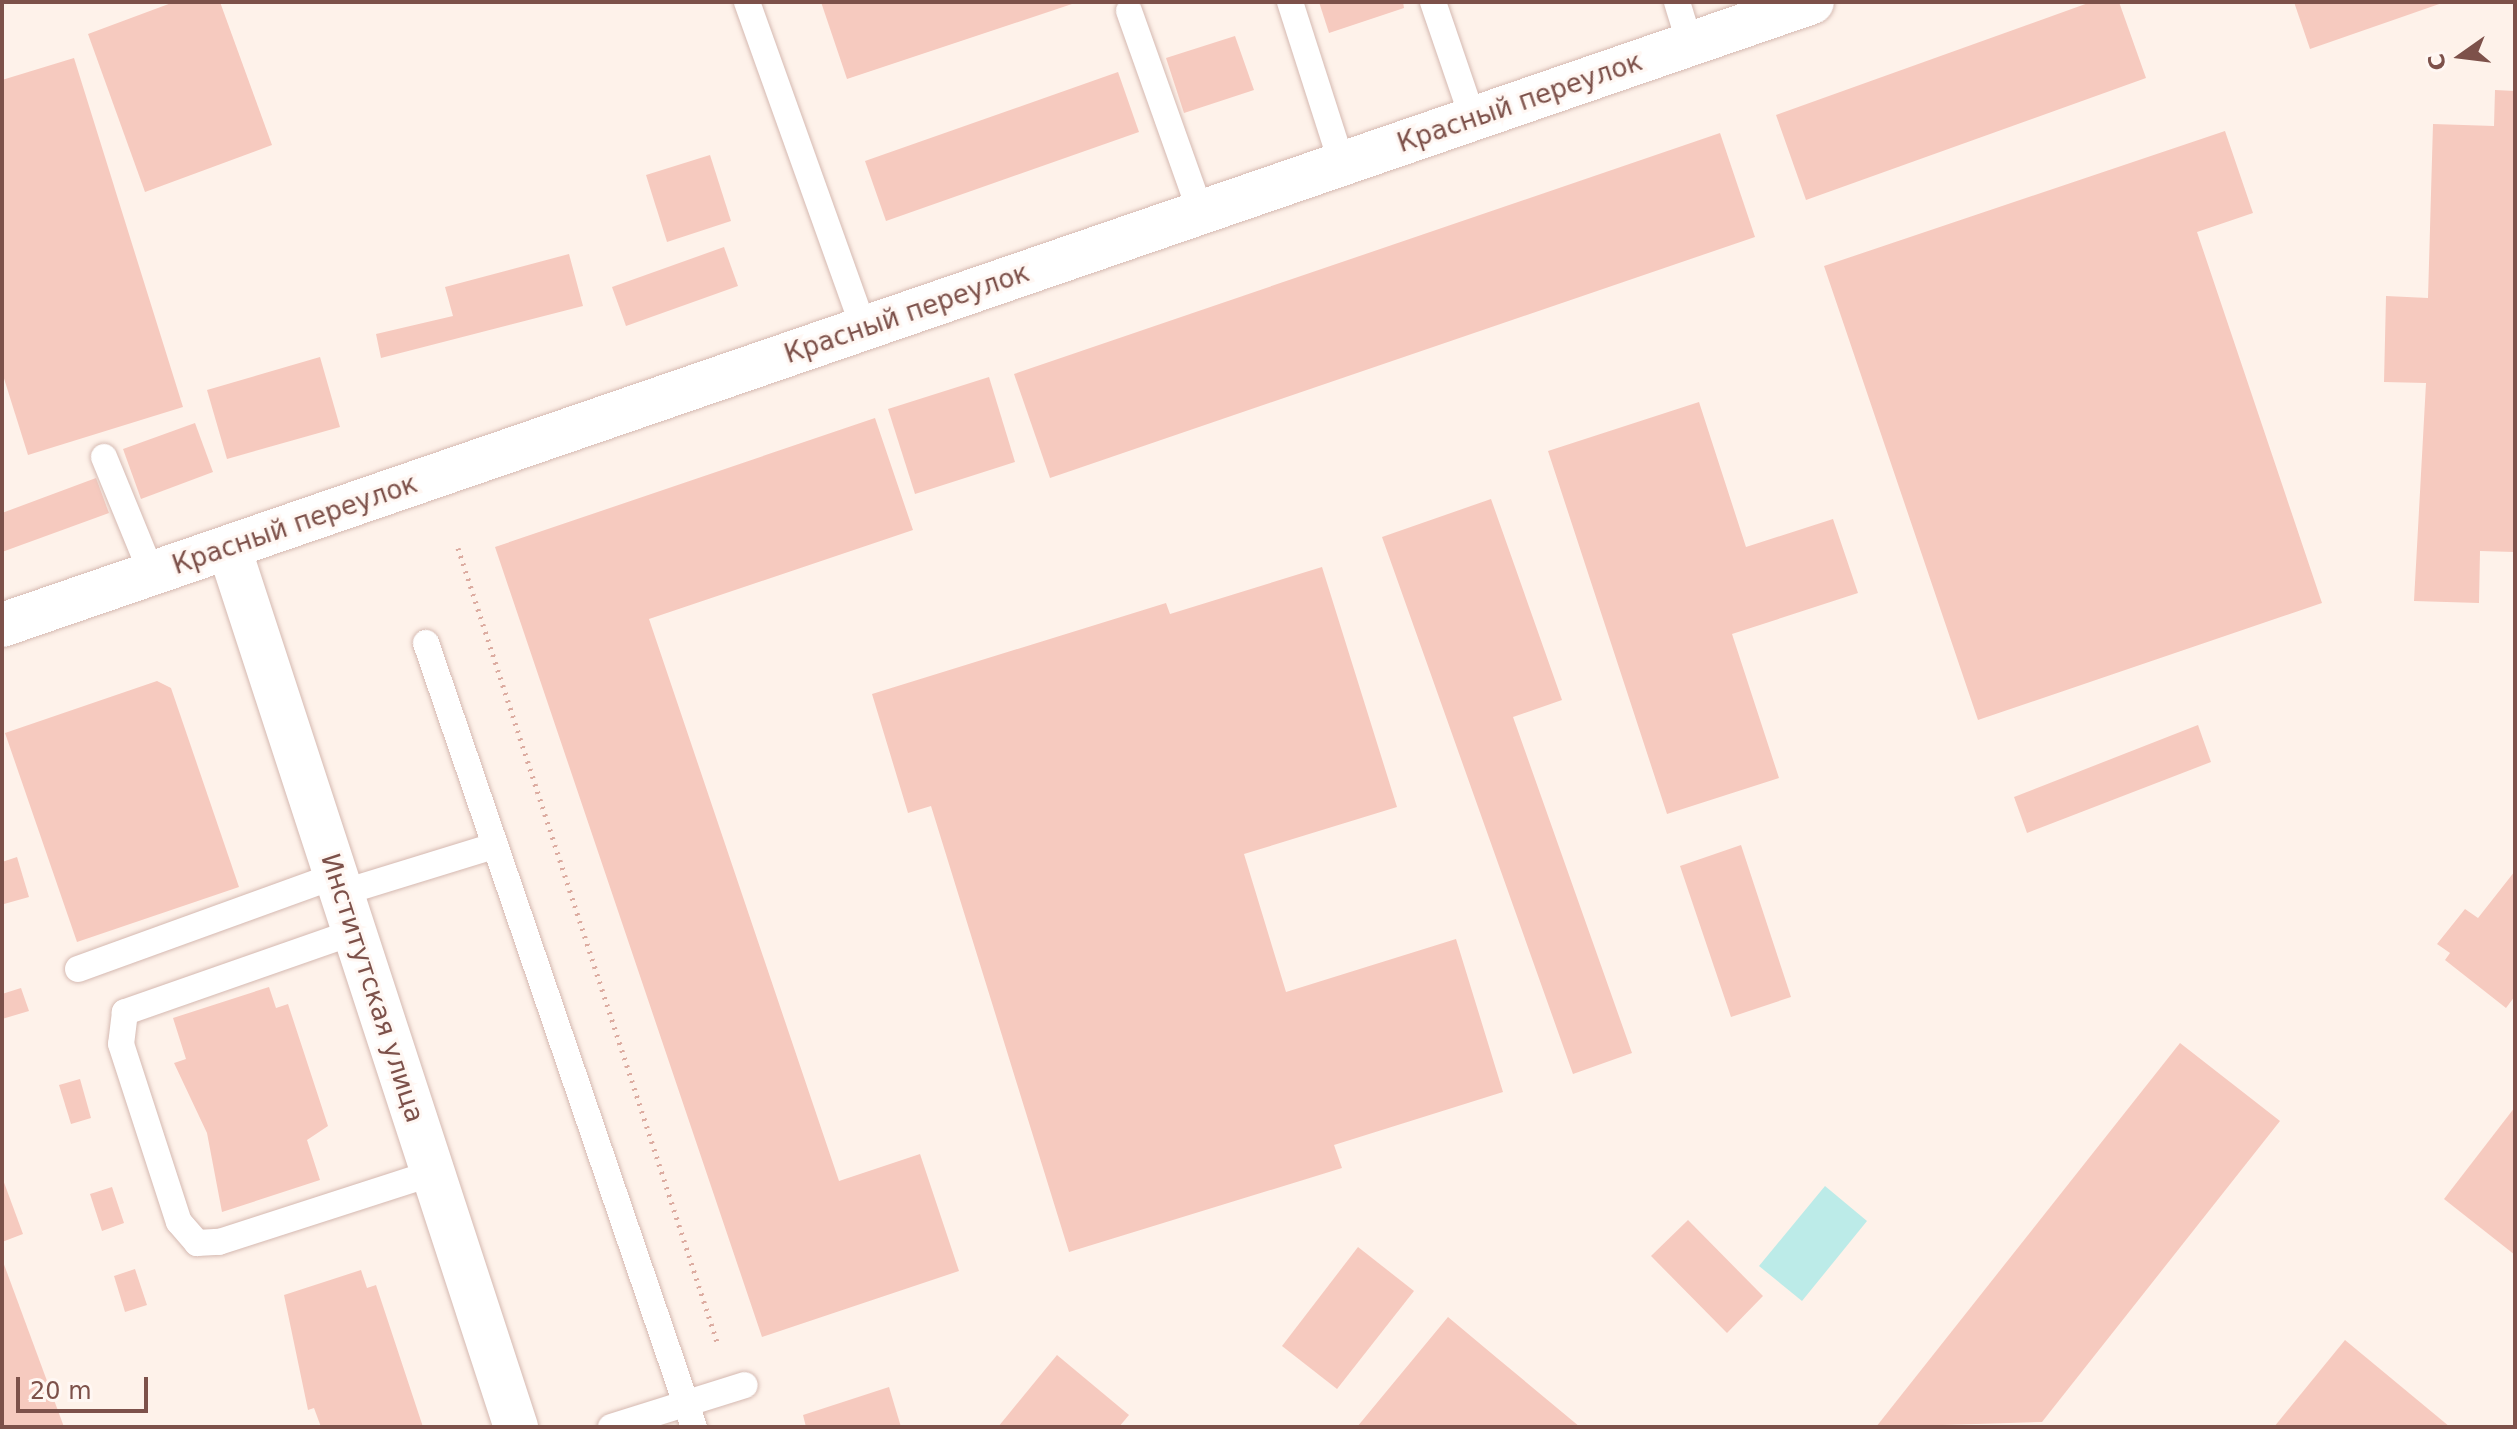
<!DOCTYPE html>
<meta charset="utf-8">
<style>
body{margin:0}
#map{position:relative;width:2517px;height:1429px;overflow:hidden;background:#fef2ea;font-family:"DejaVu Sans",sans-serif}
div>[style]{position:absolute}
.water>*{inset:0;background:#bcebe8}
.building>*{inset:0;background:#f6cabf}
.path>*{height:5px;margin-top:-2.5px;transform-origin:0;background:repeating-linear-gradient(90deg,#dcaca1 0 2px,transparent 0 8px)}
.roads{filter:drop-shadow(0 0 2px #d5b9b1) drop-shadow(0 0 2px #d5b9b1)}
.service>*{height:26px;margin:-13px;padding:0 13px;transform-origin:13px;border-radius:13px;background:#fff}
.tertiary>*{height:44px;margin:-22px;padding:0 22px;transform-origin:22px;border-radius:22px;background:#fff}
.secondary>*{height:44px;margin:-22px;padding:0 22px;transform-origin:22px;border-radius:22px;background:#fff}
span{translate:-50% -50%;white-space:nowrap;text-align:center;line-height:1.15;-webkit-text-stroke:6px #fff7f3;paint-order:stroke}
.street-label{font-size:26px;color:#7d514a}
.frame{position:absolute;inset:0;border:4px solid #7d514a;pointer-events:none}
.north{position:absolute;left:2421px;top:16px;width:80px;height:80px;-webkit-text-stroke:6px #fff7f3;paint-order:stroke;rotate:256deg;font-size:22px;font-weight:700;line-height:32px;text-align:center;color:#7d514a}
.north::after{content:'';display:block;margin:auto;width:28px;height:36px;background:#7d514a;clip-path:polygon(50% 0,100% 100%,50% 72%,0 100%)}
.scale{position:absolute;left:16px;top:1377px;width:132px;height:36px;box-sizing:border-box;border:4px solid #7d514a;border-top:0;padding-left:10px;font-size:24px;line-height:28px;white-space:nowrap;color:#7d514a;-webkit-text-stroke:6px #fff7f3;paint-order:stroke}
</style>
<div id="map">
<div class="water">
<div style="clip-path:polygon(1825px 1186px,1867px 1221px,1802px 1301px,1759px 1266px)"></div>
</div>
<div class="building">
<div style="clip-path:polygon(174px 2px,220px 2px,272px 145px,145px 192px,88px 34px)"></div>
<div style="clip-path:polygon(821px 2px,1075px 2px,1075px 3px,847px 79px)"></div>
<div style="clip-path:polygon(1319px 2px,1403px 2px,1404px 8px,1329px 33px)"></div>
<div style="clip-path:polygon(2091px 2px,2119px 2px,2146px 78px,1806px 200px,1776px 115px)"></div>
<div style="clip-path:polygon(2294px 2px,2445px 2px,2310px 49px)"></div>
<div style="clip-path:polygon(1235px 36px,1254px 90px,1184px 113px,1166px 58px)"></div>
<div style="clip-path:polygon(74px 58px,183px 407px,28px 455px,2px 372px,2px 80px)"></div>
<div style="clip-path:polygon(1118px 72px,1139px 132px,886px 221px,865px 161px)"></div>
<div style="clip-path:polygon(2495px 90px,2515px 91px,2515px 552px,2480px 551px,2479px 603px,2414px 601px,2426px 383px,2384px 382px,2386px 296px,2428px 298px,2433px 124px,2494px 126px)"></div>
<div style="clip-path:polygon(2225px 131px,2253px 213px,2197px 232px,2322px 603px,1978px 720px,1824px 266px)"></div>
<div style="clip-path:polygon(1720px 133px,1755px 237px,1050px 478px,1014px 374px)"></div>
<div style="clip-path:polygon(710px 155px,731px 221px,667px 242px,646px 175px)"></div>
<div style="clip-path:polygon(724px 247px,738px 286px,626px 326px,612px 287px)"></div>
<div style="clip-path:polygon(569px 254px,583px 306px,381px 358px,376px 334px,453px 316px,445px 287px)"></div>
<div style="clip-path:polygon(320px 357px,340px 427px,227px 459px,207px 390px)"></div>
<div style="clip-path:polygon(989px 377px,1015px 462px,915px 494px,888px 409px)"></div>
<div style="clip-path:polygon(1699px 402px,1746px 547px,1833px 519px,1858px 593px,1732px 634px,1779px 778px,1667px 814px,1548px 451px)"></div>
<div style="clip-path:polygon(875px 418px,913px 530px,649px 619px,839px 1181px,920px 1154px,959px 1271px,762px 1337px,495px 547px)"></div>
<div style="clip-path:polygon(195px 423px,213px 472px,141px 499px,123px 449px)"></div>
<div style="clip-path:polygon(96px 478px,109px 513px,2px 552px,2px 513px)"></div>
<div style="clip-path:polygon(1491px 499px,1562px 700px,1513px 717px,1632px 1053px,1573px 1074px,1382px 537px)"></div>
<div style="clip-path:polygon(1322px 567px,1397px 807px,1244px 854px,1286px 992px,1456px 939px,1503px 1092px,1334px 1145px,1342px 1168px,1069px 1252px,931px 806px,908px 813px,872px 694px,1166px 603px,1170px 614px)"></div>
<div style="clip-path:polygon(157px 681px,171px 688px,239px 887px,77px 942px,5px 733px)"></div>
<div style="clip-path:polygon(2198px 725px,2211px 762px,2027px 833px,2014px 797px)"></div>
<div style="clip-path:polygon(1741px 845px,1791px 997px,1731px 1017px,1680px 866px)"></div>
<div style="clip-path:polygon(17px 857px,29px 897px,4px 904px,2px 862px)"></div>
<div style="clip-path:polygon(2515px 871px,2515px 996px,2506px 1008px,2445px 960px,2450px 953px,2437px 944px,2465px 909px,2478px 918px)"></div>
<div style="clip-path:polygon(269px 987px,276px 1008px,288px 1004px,328px 1126px,307px 1140px,320px 1180px,222px 1212px,207px 1133px,174px 1063px,186px 1059px,173px 1018px)"></div>
<div style="clip-path:polygon(21px 988px,29px 1011px,2px 1019px,2px 994px)"></div>
<div style="clip-path:polygon(2180px 1043px,2280px 1121px,2042px 1422px,1876px 1427px)"></div>
<div style="clip-path:polygon(80px 1079px,91px 1118px,71px 1124px,59px 1085px)"></div>
<div style="clip-path:polygon(2515px 1107px,2515px 1255px,2444px 1199px)"></div>
<div style="clip-path:polygon(2px 1177px,23px 1234px,2px 1242px)"></div>
<div style="clip-path:polygon(112px 1187px,124px 1223px,102px 1231px,90px 1194px)"></div>
<div style="clip-path:polygon(1688px 1220px,1763px 1296px,1727px 1333px,1651px 1256px)"></div>
<div style="clip-path:polygon(1358px 1247px,1414px 1291px,1337px 1389px,1282px 1346px)"></div>
<div style="clip-path:polygon(2px 1259px,64px 1427px,2px 1427px)"></div>
<div style="clip-path:polygon(135px 1269px,147px 1305px,125px 1312px,114px 1276px)"></div>
<div style="clip-path:polygon(361px 1270px,367px 1288px,376px 1285px,423px 1427px,321px 1427px,314px 1408px,308px 1410px,284px 1295px)"></div>
<div style="clip-path:polygon(1448px 1317px,1497px 1358px,1580px 1427px,1357px 1427px)"></div>
<div style="clip-path:polygon(2345px 1340px,2450px 1427px,2274px 1427px)"></div>
<div style="clip-path:polygon(1057px 1355px,1129px 1415px,1119px 1427px,998px 1427px)"></div>
<div style="clip-path:polygon(889px 1387px,901px 1427px,806px 1427px,803px 1415px)"></div>
</div>
<div class="path">
<div style="left:458px;top:548px;width:835px;rotate:71.93deg"></div>
</div>
<div class="roads">
<div class="service">
<div style="left:747px;top:2px;width:347px;rotate:70.3deg"></div>
<div style="left:1290px;top:2px;width:170px;rotate:72.2deg"></div>
<div style="left:1433px;top:2px;width:124px;rotate:71.1deg"></div>
<div style="left:1677px;top:2px;width:44px;rotate:72.8deg"></div>
<div style="left:1129px;top:11px;width:214px;rotate:70.4deg"></div>
<div style="left:104px;top:457px;width:126px;rotate:67.7deg"></div>
<div style="left:426px;top:643px;width:829px;rotate:71.13deg"></div>
<div style="left:341px;top:893px;width:160px;rotate:-17.1deg"></div>
<div style="left:354px;top:932px;width:243px;rotate:160.7deg"></div>
<div style="left:125px;top:1012px;width:32px;rotate:97deg"></div>
<div style="left:121px;top:1044px;width:187px;rotate:72deg"></div>
<div style="left:179px;top:1222px;width:28px;rotate:49deg"></div>
<div style="left:197px;top:1243px;width:22px;rotate:-3deg"></div>
<div style="left:219px;top:1242px;width:225px;rotate:-17.9deg"></div>
<div style="left:78px;top:969px;width:273px;rotate:-19.9deg"></div>
<div style="left:611px;top:1427px;width:140px;rotate:-17.4deg"></div>
</div>
<div class="tertiary">
<div style="left:229px;top:548px;width:925px;rotate:71.92deg"></div>
</div>
<div class="secondary">
<div style="left:2px;top:625px;width:1914px;rotate:-18.99deg"></div>
</div>
</div>
<div class="street-label">
<span style="left:1520px;top:103px;rotate:-19deg">Красный переулок</span>
<span style="left:907px;top:314px;rotate:-19deg">Красный переулок</span>
<span style="left:295px;top:525px;rotate:-19deg">Красный переулок</span>
<span style="left:372px;top:988px;rotate:72deg">Институтская улица</span>
</div>
<div class="frame"></div>
<div class="north">С</div>
<div class="scale">20 m</div>
</div>
